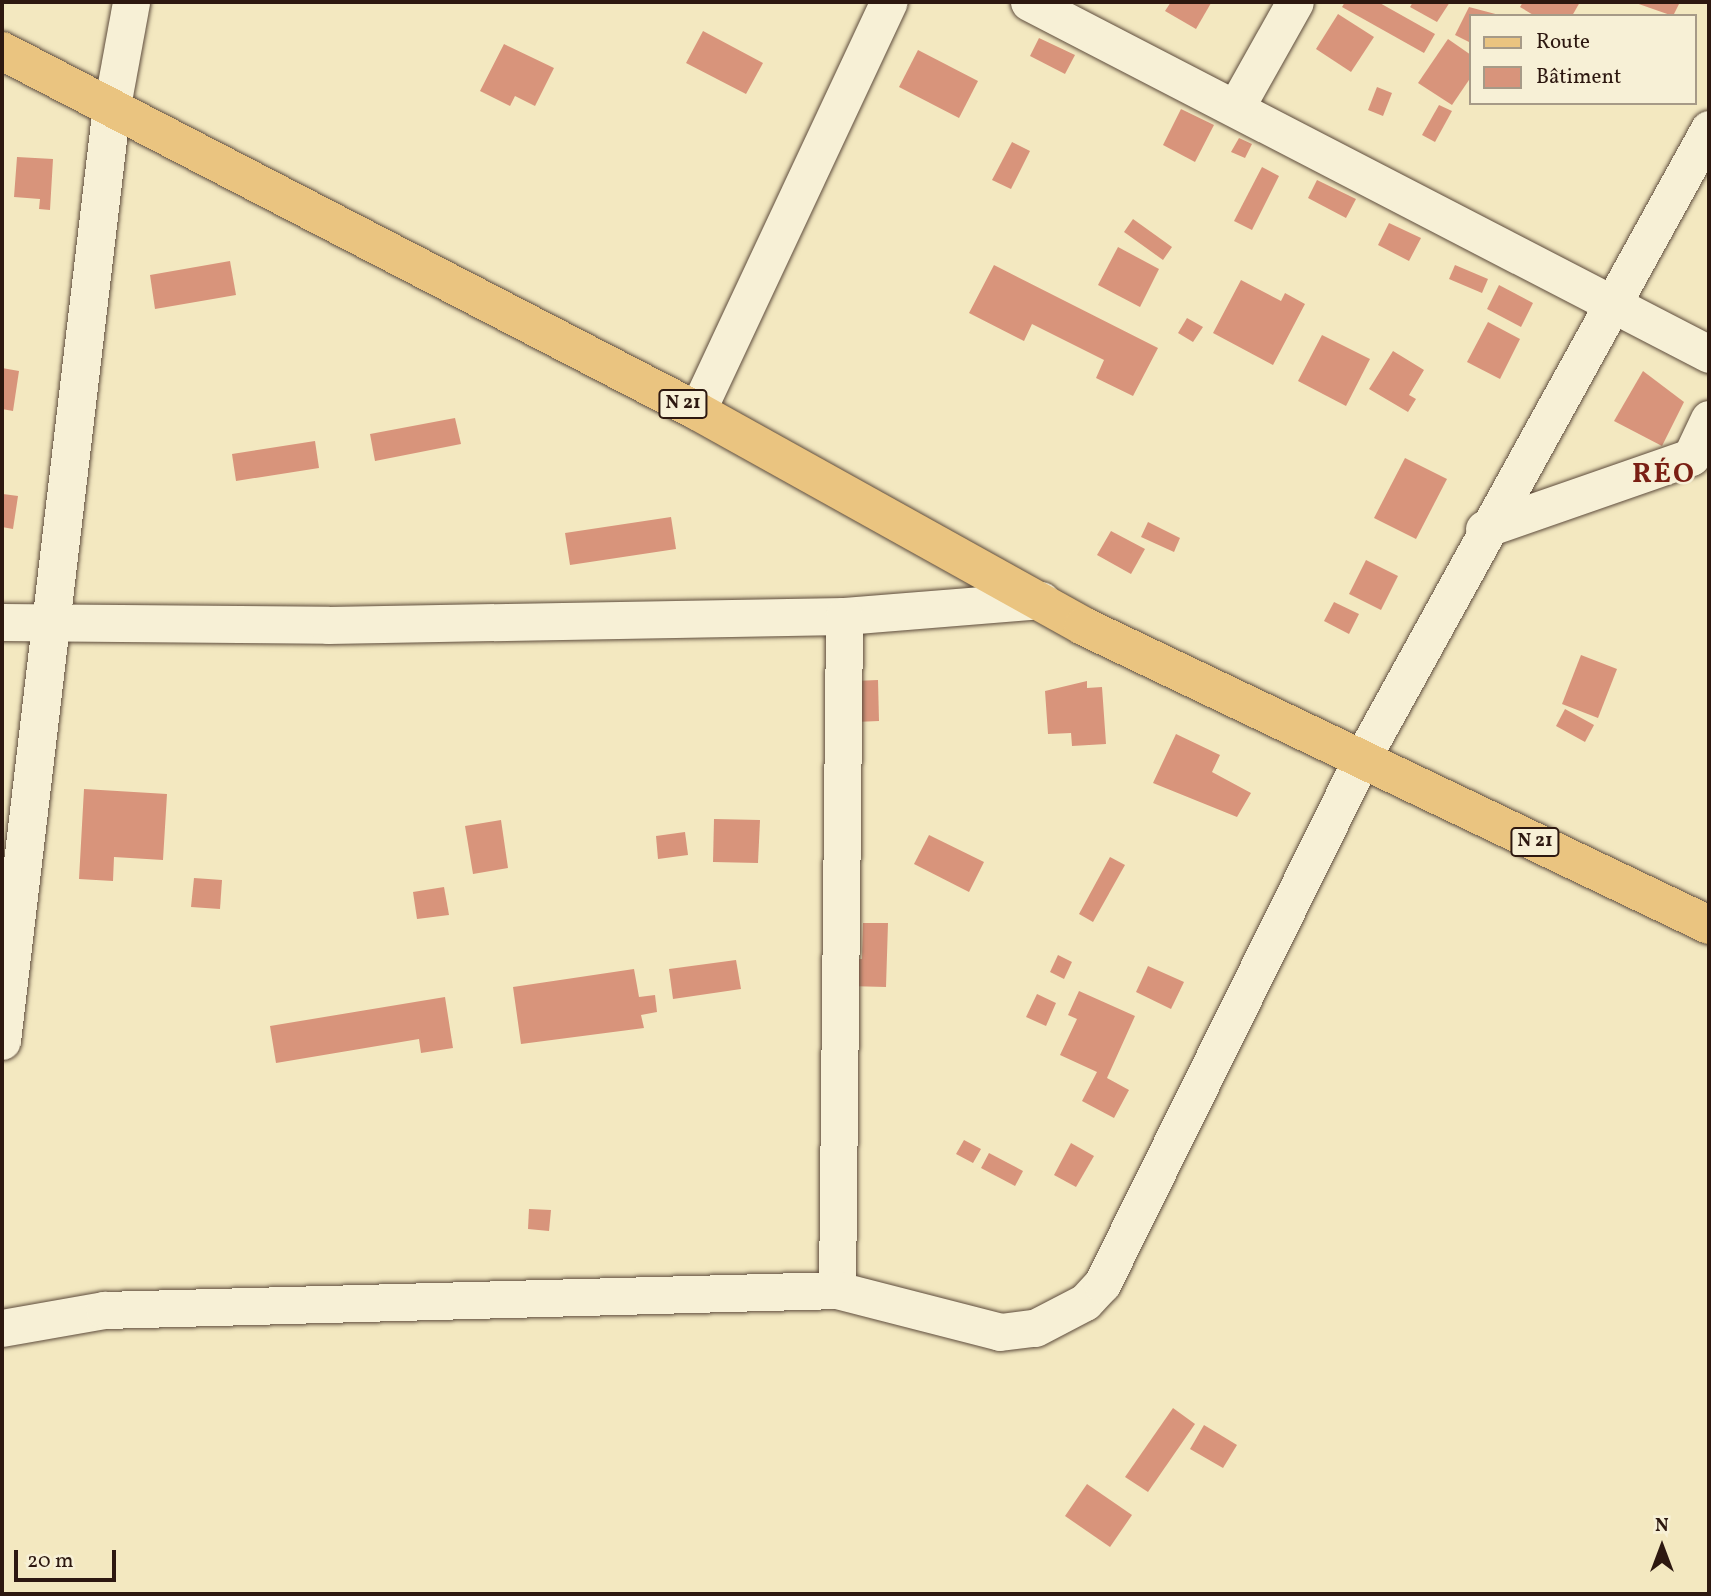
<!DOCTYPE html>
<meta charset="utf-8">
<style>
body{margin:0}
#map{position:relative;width:1711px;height:1596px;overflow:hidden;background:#f3e8c0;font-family:Vollkorn,serif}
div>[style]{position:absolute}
.building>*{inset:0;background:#d8947b}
.roads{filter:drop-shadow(0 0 2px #5e4c3c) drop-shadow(0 0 2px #5e4c3c)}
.street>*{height:37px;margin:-18.5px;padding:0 18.5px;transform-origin:18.5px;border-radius:18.5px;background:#f7f0d6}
.secondary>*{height:38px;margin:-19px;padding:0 19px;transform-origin:19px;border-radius:19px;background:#f7f0d6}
.primary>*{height:38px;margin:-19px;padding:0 19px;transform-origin:19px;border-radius:19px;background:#eac480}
span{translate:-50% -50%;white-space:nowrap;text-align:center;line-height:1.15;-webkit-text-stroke:5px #f7f0d6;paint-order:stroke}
.shield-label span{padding:2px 5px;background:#f7f0d6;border:2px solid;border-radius:5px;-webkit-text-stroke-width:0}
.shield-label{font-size:19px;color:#2d1810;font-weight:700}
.district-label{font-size:28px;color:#7a1f14;font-weight:700;letter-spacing:2px}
.frame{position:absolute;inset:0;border:4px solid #2d1810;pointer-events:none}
.legend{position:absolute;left:1469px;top:14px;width:228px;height:91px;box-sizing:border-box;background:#f7f0d6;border:2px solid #a69a87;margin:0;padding:9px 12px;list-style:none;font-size:21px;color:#2d1810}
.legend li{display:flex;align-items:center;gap:14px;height:35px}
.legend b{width:35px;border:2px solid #a69a87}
.north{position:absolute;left:1627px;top:1512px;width:70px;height:70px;-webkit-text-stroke:5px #f7f0d6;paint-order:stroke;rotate:0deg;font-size:19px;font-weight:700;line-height:28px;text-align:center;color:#2d1810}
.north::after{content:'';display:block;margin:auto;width:24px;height:32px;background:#2d1810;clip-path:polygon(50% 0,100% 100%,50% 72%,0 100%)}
.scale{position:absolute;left:14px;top:1550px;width:102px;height:32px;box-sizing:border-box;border:4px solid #2d1810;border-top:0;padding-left:9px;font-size:21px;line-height:24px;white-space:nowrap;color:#2d1810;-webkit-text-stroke:5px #f7f0d6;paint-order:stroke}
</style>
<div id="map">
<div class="building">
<div style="clip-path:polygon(1171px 2px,1209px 2px,1211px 3px,1196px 29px,1165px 11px)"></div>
<div style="clip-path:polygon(1345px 2px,1378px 2px,1435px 34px,1424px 53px,1342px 7px)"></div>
<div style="clip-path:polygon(1413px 2px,1450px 2px,1437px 22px,1410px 7px)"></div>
<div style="clip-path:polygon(1523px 2px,1580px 2px,1572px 16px,1535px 16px,1520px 7px)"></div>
<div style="clip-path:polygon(1633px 2px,1680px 2px,1673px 16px)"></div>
<div style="clip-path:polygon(1469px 7px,1503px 16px,1471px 16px,1471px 43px,1455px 35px)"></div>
<div style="clip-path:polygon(1338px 14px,1374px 37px,1351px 72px,1316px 49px)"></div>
<div style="clip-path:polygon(703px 31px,763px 63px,746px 94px,686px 63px)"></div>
<div style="clip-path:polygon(1039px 38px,1075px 55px,1065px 74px,1030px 56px)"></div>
<div style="clip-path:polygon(1448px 39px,1471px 55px,1471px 77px,1452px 105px,1418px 83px)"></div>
<div style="clip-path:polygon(504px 44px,554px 68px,535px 106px,515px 96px,510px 106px,480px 91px)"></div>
<div style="clip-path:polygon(918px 50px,978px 81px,959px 118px,899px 87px)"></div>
<div style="clip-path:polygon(1377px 87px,1392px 93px,1383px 116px,1368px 110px)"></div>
<div style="clip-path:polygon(1439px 105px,1452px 111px,1435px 142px,1422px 135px)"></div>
<div style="clip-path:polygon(1181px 109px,1214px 125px,1195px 162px,1163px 145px)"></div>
<div style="clip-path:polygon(1239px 138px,1252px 144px,1245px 158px,1231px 152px)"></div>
<div style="clip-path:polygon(1012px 142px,1030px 151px,1011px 189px,992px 180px)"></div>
<div style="clip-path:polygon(17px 157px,53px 159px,50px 210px,39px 209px,40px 199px,14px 197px)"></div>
<div style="clip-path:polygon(1262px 167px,1279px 176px,1252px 230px,1234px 221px)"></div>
<div style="clip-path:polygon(1317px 180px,1356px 199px,1346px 218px,1308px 198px)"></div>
<div style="clip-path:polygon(1133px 219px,1172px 247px,1163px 260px,1124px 232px)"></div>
<div style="clip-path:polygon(1389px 223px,1421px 238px,1409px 261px,1378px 245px)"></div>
<div style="clip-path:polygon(1118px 247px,1159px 269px,1140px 307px,1098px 285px)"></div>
<div style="clip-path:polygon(230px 261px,236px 295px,155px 309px,150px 275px)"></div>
<div style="clip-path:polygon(994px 265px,1158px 348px,1133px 396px,1096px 378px,1104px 360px,1032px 324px,1024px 341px,969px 313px)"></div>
<div style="clip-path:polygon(1455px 265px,1488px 279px,1482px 293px,1449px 279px)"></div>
<div style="clip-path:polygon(1241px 280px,1281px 301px,1285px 293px,1305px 304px,1273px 365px,1213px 333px)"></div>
<div style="clip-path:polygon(1499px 285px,1533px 303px,1521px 327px,1487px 309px)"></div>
<div style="clip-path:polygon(1187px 318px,1203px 327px,1193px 342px,1178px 333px)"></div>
<div style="clip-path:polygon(1488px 322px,1520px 339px,1500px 379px,1467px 362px)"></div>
<div style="clip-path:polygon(1322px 335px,1370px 359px,1346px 406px,1298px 381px)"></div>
<div style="clip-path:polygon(1393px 351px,1424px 370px,1409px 395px,1416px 399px,1408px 412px,1369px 389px)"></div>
<div style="clip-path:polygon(2px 368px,19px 371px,13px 411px,2px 409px)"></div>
<div style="clip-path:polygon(1643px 371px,1684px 402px,1662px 446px,1614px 421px)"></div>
<div style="clip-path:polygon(455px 418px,461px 444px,375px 461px,370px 434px)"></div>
<div style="clip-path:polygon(315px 441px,319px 468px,236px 481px,232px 454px)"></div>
<div style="clip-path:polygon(1405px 458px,1447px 479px,1416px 539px,1374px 518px)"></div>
<div style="clip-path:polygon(3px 494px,18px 496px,13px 529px,2px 527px)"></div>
<div style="clip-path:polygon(671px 517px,676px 549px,570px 565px,565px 533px)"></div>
<div style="clip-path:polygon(1148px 522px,1180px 538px,1174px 552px,1141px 537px)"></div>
<div style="clip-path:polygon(1111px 531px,1145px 549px,1131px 574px,1097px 555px)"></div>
<div style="clip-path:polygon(1366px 560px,1398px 576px,1381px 610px,1349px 594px)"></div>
<div style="clip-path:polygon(1334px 602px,1359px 614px,1349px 634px,1324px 621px)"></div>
<div style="clip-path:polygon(1581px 655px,1617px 669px,1598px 718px,1562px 704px)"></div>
<div style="clip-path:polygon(878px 680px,879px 721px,855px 722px,854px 681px)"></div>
<div style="clip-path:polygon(1087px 681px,1087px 688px,1102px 687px,1106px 744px,1072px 746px,1071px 733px,1048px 734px,1045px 691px)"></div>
<div style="clip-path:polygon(1565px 709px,1594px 725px,1585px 742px,1556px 726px)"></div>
<div style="clip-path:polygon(1176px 734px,1220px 755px,1212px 772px,1251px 793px,1237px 817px,1153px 783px)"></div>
<div style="clip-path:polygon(84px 789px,167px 794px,163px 860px,114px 857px,113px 881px,79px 879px)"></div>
<div style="clip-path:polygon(714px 819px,760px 820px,758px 863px,713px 862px)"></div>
<div style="clip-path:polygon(501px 820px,508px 868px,473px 874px,465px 826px)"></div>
<div style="clip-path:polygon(685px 832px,688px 855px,658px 859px,656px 836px)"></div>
<div style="clip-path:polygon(929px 835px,984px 862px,969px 892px,914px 864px)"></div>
<div style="clip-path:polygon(1110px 857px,1125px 865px,1093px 922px,1079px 914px)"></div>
<div style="clip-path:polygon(194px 878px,222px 880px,220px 909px,191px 907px)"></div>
<div style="clip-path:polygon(444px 887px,449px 915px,417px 919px,413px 892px)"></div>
<div style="clip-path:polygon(863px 923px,888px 923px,886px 987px,848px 986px,849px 959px,862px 959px)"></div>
<div style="clip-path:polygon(1058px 955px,1072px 962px,1064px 979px,1050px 972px)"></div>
<div style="clip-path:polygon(736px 960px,741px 989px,673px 999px,669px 969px)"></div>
<div style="clip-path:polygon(1148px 966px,1184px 982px,1171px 1009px,1136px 992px)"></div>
<div style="clip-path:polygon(634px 969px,639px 997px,655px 995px,657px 1012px,641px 1015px,644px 1028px,521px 1044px,513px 987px)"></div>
<div style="clip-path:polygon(1079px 991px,1135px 1016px,1107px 1078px,1129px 1090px,1114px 1118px,1082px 1101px,1097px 1072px,1060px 1055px,1077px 1019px,1068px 1015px)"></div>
<div style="clip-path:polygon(1037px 994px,1056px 1003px,1046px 1026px,1026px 1017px)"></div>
<div style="clip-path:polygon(445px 997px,453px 1048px,421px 1053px,419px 1039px,276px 1063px,270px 1026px)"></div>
<div style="clip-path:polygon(964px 1140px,981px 1149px,973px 1163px,956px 1154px)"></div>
<div style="clip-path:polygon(1071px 1143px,1094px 1156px,1076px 1187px,1054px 1175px)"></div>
<div style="clip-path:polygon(989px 1153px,1023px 1171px,1015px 1186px,981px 1168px)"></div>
<div style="clip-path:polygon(529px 1209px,551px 1210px,549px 1231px,528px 1229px)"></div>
<div style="clip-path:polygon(1173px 1408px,1195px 1424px,1148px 1492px,1125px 1477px)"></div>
<div style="clip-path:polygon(1204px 1425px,1237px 1445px,1223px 1468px,1190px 1449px)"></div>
<div style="clip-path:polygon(1087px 1484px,1132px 1515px,1110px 1547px,1065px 1516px)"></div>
</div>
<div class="roads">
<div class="street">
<div style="left:1029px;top:2px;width:766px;rotate:27.37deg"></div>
<div style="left:112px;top:106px;width:106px;rotate:-79.6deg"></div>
<div style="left:1236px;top:107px;width:120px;rotate:-60.7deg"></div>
<div style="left:697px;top:411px;width:452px;rotate:-64.9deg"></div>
<div style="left:1484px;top:529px;width:219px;rotate:-19.2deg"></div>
<div style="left:1691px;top:457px;width:42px;rotate:-64.7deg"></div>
<div style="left:2px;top:622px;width:326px;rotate:0.5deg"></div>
<div style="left:328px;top:625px;width:516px;rotate:-1deg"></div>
<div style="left:844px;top:616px;width:198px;rotate:-4.6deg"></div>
<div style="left:837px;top:1290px;width:674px;rotate:-89.4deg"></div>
<div style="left:2px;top:1328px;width:104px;rotate:-10deg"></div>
<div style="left:104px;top:1310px;width:733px;rotate:-1.56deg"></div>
<div style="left:837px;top:1290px;width:168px;rotate:14.4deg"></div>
<div style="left:1000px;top:1332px;width:35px;rotate:-7deg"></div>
<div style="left:1035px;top:1328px;width:56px;rotate:-27.5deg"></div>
<div style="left:1085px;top:1302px;width:25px;rotate:-47deg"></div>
<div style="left:1102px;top:1284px;width:582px;rotate:-63.7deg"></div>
<div style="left:1360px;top:762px;width:723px;rotate:-61.13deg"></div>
</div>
<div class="secondary">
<div style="left:2px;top:1041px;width:941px;rotate:-83.29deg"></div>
</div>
<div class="primary">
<div style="left:2px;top:51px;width:783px;rotate:27.38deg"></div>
<div style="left:697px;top:411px;width:442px;rotate:29.1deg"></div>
<div style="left:1083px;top:626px;width:694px;rotate:25.53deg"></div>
</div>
</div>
<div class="shield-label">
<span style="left:683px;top:404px">N 21</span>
<span style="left:1535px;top:842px">N 21</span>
</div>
<div class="district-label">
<span style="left:1664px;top:475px">RÉO</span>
</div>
<div class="frame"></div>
<ul class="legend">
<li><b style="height:9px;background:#eac480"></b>Route</li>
<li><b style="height:19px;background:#d8947b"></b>Bâtiment</li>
</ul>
<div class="north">N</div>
<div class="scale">20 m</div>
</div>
